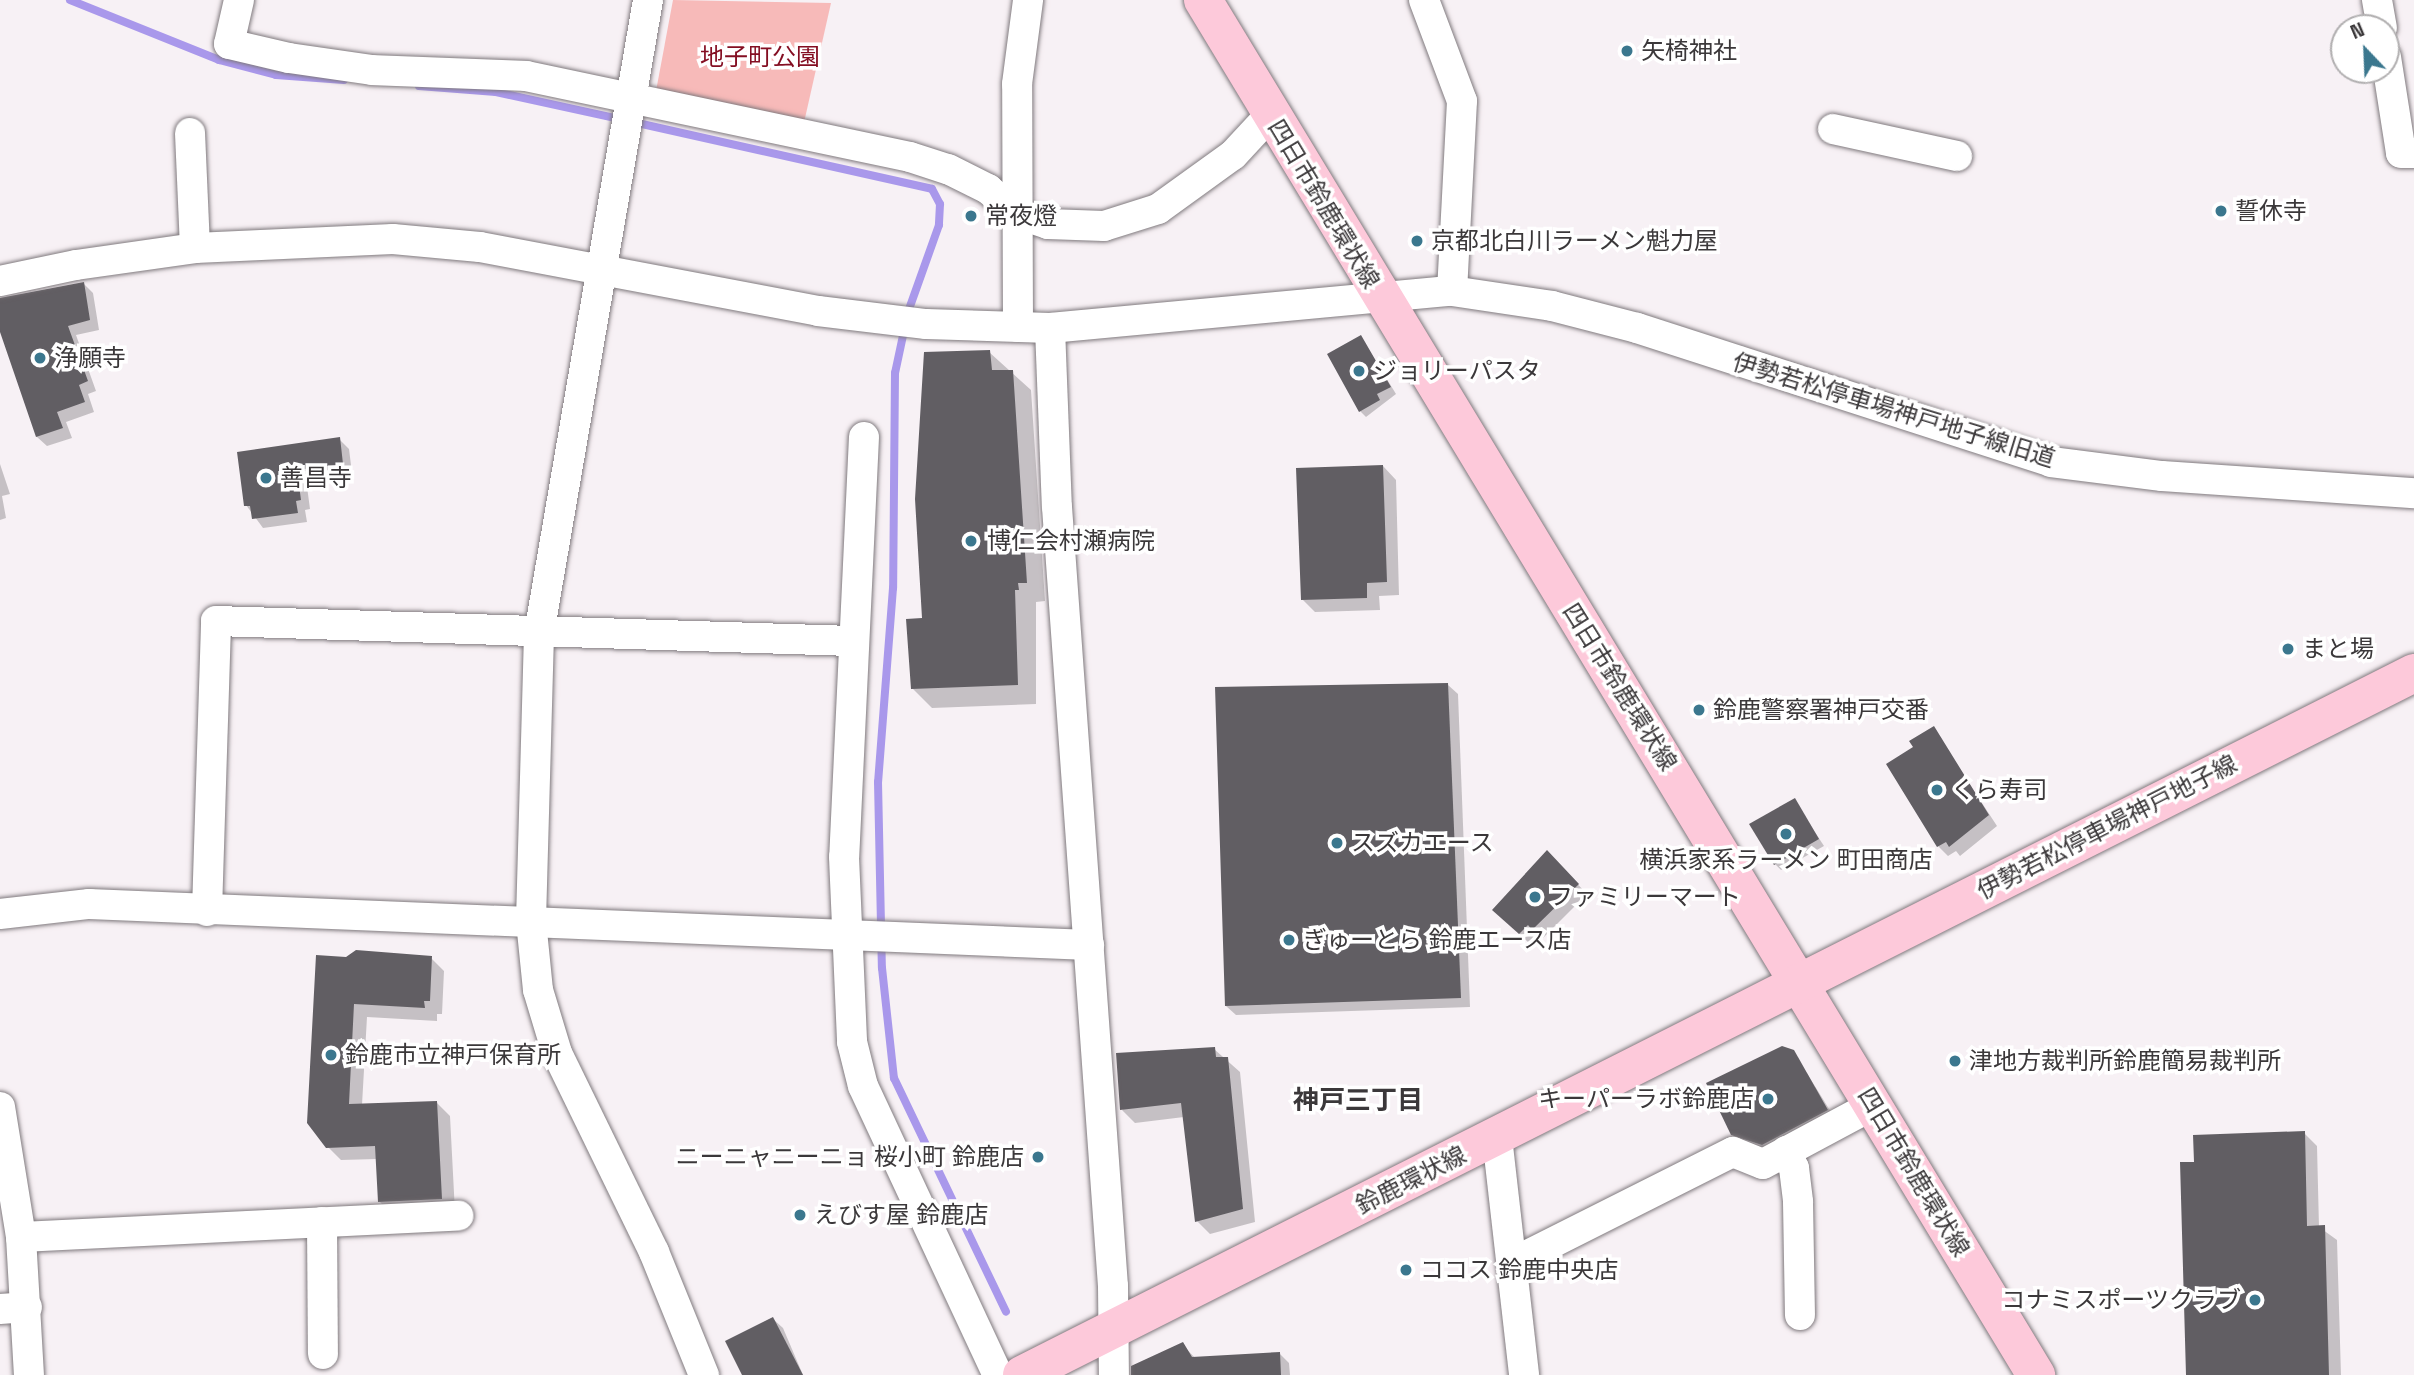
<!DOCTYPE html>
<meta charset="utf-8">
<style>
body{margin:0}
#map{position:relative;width:2414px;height:1375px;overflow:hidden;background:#f7f1f5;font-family:"Space Grotesk","Noto Sans JP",sans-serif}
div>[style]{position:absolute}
.green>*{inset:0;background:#f7bab9}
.shadow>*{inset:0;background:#0003}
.stream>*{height:8px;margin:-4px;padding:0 4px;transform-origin:4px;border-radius:4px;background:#a998eb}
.building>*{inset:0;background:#615e63}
.roads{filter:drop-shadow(0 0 2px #807a7e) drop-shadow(0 0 2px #807a7e)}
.minor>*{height:30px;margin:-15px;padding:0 15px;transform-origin:15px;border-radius:15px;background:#fff}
.major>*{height:38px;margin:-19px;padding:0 19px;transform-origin:19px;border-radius:19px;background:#fdc9da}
.dots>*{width:19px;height:19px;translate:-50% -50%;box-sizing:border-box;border:4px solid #fff;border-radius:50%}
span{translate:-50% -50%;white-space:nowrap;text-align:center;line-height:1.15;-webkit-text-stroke:7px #fff;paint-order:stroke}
.poi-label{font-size:24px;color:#3b383a}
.left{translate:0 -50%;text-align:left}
.right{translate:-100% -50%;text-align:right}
.park-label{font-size:24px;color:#840e22}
.street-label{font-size:24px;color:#3b383a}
.neighbourhood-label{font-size:26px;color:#3b383a;font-weight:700}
.north{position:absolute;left:2330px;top:14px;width:70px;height:70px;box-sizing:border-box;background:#fff;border:2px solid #b1afb0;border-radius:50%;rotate:337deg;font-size:19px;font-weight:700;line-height:28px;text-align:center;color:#3b383a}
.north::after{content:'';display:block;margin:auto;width:24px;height:32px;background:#3b778e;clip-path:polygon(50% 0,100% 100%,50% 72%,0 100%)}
</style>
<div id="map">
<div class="green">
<div style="clip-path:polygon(673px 0,831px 3px,803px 127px,656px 91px)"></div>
</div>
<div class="shadow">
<div style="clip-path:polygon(83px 283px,93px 293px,99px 330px,76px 335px,96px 391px,88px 394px,94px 412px,66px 422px,72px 438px,47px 446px,37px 437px,0 317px,0 298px)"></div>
<div style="clip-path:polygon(1361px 337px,1396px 394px,1366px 417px,1360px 411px)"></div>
<div style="clip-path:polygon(989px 352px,1031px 390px,1045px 601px,1036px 602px,1036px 704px,932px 708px,913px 689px,924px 619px)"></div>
<div style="clip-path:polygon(339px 439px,349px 449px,352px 473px,306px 479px,310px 509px,305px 510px,307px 522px,263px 528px,246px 505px)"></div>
<div style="clip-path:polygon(0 464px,10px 494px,2px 496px,6px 518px,0 520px)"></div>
<div style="clip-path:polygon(1383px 466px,1396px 480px,1399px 595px,1379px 596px,1380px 610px,1315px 612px,1302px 599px)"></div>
<div style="clip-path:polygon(1448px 685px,1458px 694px,1470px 1007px,1236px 1015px,1226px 1006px)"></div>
<div style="clip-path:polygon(1933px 728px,1997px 826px,1960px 856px,1956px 851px,1948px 856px,1938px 846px)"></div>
<div style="clip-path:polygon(1794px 800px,1824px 846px,1781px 870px,1775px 864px)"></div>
<div style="clip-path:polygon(1547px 852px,1587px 894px,1543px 938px,1538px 934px,1529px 943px,1504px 919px)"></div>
<div style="clip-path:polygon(318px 957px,431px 958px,444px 971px,442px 1014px,437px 1014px,437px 1021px,367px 1017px,362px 1105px,437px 1103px,450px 1116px,455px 1212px,393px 1215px,380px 1202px,377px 1159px,341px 1160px,328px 1147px)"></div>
<div style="clip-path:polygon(1214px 1049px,1240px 1072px,1255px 1222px,1210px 1234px,1197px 1221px,1184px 1117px,1135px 1123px,1122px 1110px)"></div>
<div style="clip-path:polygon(1793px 1051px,1836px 1120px,1773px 1154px,1743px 1144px,1733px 1134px)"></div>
<div style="clip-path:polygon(2304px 1133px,2317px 1146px,2319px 1227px,2337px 1240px,2341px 1375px,2188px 1375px,2196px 1164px)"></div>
<div style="clip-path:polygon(773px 1319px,783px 1328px,803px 1375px,744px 1375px)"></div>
<div style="clip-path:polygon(1182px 1344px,1195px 1358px,1279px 1353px,1289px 1363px,1290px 1375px,1132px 1375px)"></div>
</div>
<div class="stream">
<div style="left:70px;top:0;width:161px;rotate:21.9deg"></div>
<div style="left:219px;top:60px;width:59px;rotate:14.7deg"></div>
<div style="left:276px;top:75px;width:68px;rotate:4.2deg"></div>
<div style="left:419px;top:86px;width:77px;rotate:4.5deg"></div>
<div style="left:496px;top:92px;width:127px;rotate:12.3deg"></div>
<div style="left:633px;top:122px;width:306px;rotate:12.6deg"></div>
<div style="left:932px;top:189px;width:17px;rotate:62deg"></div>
<div style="left:940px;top:204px;width:21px;rotate:93deg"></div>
<div style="left:939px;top:225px;width:92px;rotate:109.6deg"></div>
<div style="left:908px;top:312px;width:62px;rotate:102deg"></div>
<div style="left:895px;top:373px;width:215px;rotate:90.5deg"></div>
<div style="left:893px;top:588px;width:195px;rotate:94.4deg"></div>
<div style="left:878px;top:782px;width:186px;rotate:88.8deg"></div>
<div style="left:882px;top:968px;width:111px;rotate:83.8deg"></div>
<div style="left:894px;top:1078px;width:259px;rotate:64.4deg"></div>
</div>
<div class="building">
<div style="clip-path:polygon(84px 282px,90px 320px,68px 326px,88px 381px,79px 385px,85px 402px,57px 412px,63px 428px,36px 437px,0 332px,0 298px)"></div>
<div style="clip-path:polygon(1361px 335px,1391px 387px,1377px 394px,1380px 400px,1359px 412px,1327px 354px)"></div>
<div style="clip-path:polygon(990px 350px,992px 370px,1013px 370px,1027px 583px,1018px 583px,1019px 590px,1015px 590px,1018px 685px,911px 689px,906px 619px,922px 618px,915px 499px,924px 352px)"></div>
<div style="clip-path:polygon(340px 437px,343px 464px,297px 470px,301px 500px,296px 501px,298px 513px,252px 519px,250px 506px,244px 506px,237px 452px)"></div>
<div style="clip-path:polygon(1383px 465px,1387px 582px,1367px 583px,1367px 598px,1301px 600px,1296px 468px)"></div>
<div style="clip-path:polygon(1448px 683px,1461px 998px,1225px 1006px,1215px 687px)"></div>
<div style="clip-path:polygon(1934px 726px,1989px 815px,1949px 847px,1946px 842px,1937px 847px,1886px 764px,1913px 747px,1909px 741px)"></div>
<div style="clip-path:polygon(1795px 798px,1819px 839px,1774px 865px,1749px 824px)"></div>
<div style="clip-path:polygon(1547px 850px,1579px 884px,1532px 930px,1528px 925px,1519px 934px,1492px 910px)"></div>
<div style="clip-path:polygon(356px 950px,432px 956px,430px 1001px,424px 1001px,425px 1008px,354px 1004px,349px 1104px,437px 1101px,442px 1199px,378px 1202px,375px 1146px,326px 1148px,307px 1123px,316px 955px,346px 957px)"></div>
<div style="clip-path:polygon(1782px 1046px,1794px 1050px,1828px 1110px,1762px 1145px,1731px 1135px,1706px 1083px)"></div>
<div style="clip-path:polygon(1215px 1047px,1216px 1057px,1228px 1057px,1243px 1209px,1195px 1222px,1181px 1103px,1120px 1110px,1116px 1053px)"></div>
<div style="clip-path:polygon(2305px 1131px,2307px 1226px,2325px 1225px,2329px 1375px,2186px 1375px,2180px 1162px,2194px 1162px,2193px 1135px)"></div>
<div style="clip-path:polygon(773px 1317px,803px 1375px,742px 1375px,725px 1341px)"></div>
<div style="clip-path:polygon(1183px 1342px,1192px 1357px,1280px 1352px,1281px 1375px,1131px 1375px,1131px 1366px)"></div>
</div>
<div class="roads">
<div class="minor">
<div style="left:239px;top:0;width:45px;rotate:102.8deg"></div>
<div style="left:229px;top:44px;width:62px;rotate:13.1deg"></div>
<div style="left:289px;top:58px;width:84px;rotate:8.2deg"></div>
<div style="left:372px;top:70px;width:154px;rotate:2.2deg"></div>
<div style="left:526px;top:76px;width:392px;rotate:11.9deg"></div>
<div style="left:910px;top:157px;width:40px;rotate:18deg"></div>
<div style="left:948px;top:169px;width:45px;rotate:26.6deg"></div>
<div style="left:988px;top:189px;width:37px;rotate:41deg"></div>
<div style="left:1016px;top:213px;width:34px;rotate:19deg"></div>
<div style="left:1048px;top:224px;width:56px;rotate:2deg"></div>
<div style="left:1104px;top:226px;width:57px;rotate:-17.5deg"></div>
<div style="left:1158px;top:209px;width:92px;rotate:-35.8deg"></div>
<div style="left:1233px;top:155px;width:54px;rotate:-47.2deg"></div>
<div style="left:648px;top:0;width:643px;rotate:99.76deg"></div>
<div style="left:539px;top:634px;width:287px;rotate:91.6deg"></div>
<div style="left:531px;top:921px;width:69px;rotate:84.2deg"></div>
<div style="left:538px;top:990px;width:66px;rotate:73.2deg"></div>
<div style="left:557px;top:1053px;width:221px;rotate:64deg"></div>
<div style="left:654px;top:1252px;width:133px;rotate:67.9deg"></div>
<div style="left:1424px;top:0;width:108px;rotate:69.4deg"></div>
<div style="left:1462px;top:101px;width:190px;rotate:93deg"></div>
<div style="left:2377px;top:0;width:28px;rotate:80deg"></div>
<div style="left:2386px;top:57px;width:97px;rotate:81.1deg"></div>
<div style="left:2401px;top:153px;width:13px"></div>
<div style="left:1833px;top:129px;width:127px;rotate:12.3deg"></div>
<div style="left:190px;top:133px;width:115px;rotate:87.5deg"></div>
<div style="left:0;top:281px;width:78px;rotate:-11.9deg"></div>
<div style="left:76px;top:265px;width:120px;rotate:-8.1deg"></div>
<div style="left:195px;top:248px;width:198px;rotate:-2.6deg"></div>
<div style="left:393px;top:239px;width:87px;rotate:5.3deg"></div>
<div style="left:480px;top:247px;width:344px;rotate:10.7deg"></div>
<div style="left:818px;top:311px;width:109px;rotate:6.9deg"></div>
<div style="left:926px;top:324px;width:124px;rotate:1.8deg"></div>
<div style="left:1050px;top:328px;width:404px;rotate:-5.3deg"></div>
<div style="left:1452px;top:291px;width:101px;rotate:8.5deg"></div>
<div style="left:1552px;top:306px;width:88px;rotate:14.5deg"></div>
<div style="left:1637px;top:328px;width:435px;rotate:17.9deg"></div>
<div style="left:2051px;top:462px;width:112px;rotate:7.2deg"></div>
<div style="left:2162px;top:476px;width:253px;rotate:3.9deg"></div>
<div style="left:1018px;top:327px;width:243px;rotate:-90.2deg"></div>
<div style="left:1017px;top:84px;width:85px;rotate:-82.5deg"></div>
<div style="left:1050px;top:328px;width:179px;rotate:87.8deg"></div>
<div style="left:1057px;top:507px;width:781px;rotate:85.89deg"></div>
<div style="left:1113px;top:1286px;width:89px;rotate:89.4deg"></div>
<div style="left:864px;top:437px;width:420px;rotate:92.7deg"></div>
<div style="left:844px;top:857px;width:185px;rotate:87.5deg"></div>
<div style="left:852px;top:1042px;width:45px;rotate:76deg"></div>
<div style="left:863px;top:1086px;width:319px;rotate:65deg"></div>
<div style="left:207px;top:911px;width:290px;rotate:-88.2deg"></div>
<div style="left:216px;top:621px;width:636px;rotate:1.8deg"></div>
<div style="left:0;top:914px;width:90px;rotate:-6.4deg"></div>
<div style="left:89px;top:904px;width:1001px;rotate:2.35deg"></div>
<div style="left:0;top:1107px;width:132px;rotate:80.8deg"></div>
<div style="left:21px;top:1237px;width:138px;rotate:86.7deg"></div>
<div style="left:1497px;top:1137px;width:240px;rotate:83.5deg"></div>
<div style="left:1786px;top:1151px;width:19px;rotate:65deg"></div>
<div style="left:1794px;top:1168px;width:34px;rotate:83deg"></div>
<div style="left:1798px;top:1202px;width:113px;rotate:89deg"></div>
<div style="left:322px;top:1222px;width:132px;rotate:89.6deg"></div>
<div style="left:21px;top:1237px;width:438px;rotate:-2.8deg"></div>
<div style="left:1514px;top:1262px;width:245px;rotate:-26.7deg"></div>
<div style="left:1733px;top:1152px;width:32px;rotate:22deg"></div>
<div style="left:1763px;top:1164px;width:125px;rotate:-28.2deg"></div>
<div style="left:0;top:1309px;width:27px;rotate:-4deg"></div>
</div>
<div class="major">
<div style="left:1203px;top:0;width:1608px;rotate:58.79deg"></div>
<div style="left:1022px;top:1375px;width:1559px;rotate:-26.76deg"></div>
</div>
</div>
<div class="dots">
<div style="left:1627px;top:51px;background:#3b778e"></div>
<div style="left:2221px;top:211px;background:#3b778e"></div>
<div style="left:971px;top:216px;background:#3b778e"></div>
<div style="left:1417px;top:241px;background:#3b778e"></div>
<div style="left:40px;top:358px;background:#3b778e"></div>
<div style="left:1359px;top:371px;background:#3b778e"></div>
<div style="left:266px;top:478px;background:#3b778e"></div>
<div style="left:971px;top:541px;background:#3b778e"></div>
<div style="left:2288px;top:649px;background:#3b778e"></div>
<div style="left:1699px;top:710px;background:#3b778e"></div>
<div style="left:1937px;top:790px;background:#3b778e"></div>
<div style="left:1786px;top:834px;background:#3b778e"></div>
<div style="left:1337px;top:843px;background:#3b778e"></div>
<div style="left:1535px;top:897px;background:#3b778e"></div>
<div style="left:1289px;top:940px;background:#3b778e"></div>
<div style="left:331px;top:1055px;background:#3b778e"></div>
<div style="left:1955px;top:1061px;background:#3b778e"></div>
<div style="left:1768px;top:1099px;background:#3b778e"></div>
<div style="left:1038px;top:1157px;background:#3b778e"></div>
<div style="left:800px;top:1215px;background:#3b778e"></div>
<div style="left:1406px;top:1270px;background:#3b778e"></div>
<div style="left:2255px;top:1300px;background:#3b778e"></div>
</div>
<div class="poi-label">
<span class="left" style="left:1641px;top:51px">矢椅神社</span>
<span class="left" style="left:2235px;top:211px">誓休寺</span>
<span class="left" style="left:985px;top:216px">常夜燈</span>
<span class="left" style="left:1431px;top:241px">京都北白川ラーメン魁力屋</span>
<span class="left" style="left:54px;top:358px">浄願寺</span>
<span class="left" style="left:1373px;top:371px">ジョリーパスタ</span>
<span class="left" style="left:280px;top:478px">善昌寺</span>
<span class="left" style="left:987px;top:541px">博仁会村瀬病院</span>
<span class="left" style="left:2302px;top:649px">まと場</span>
<span class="left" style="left:1713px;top:710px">鈴鹿警察署神戸交番</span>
<span class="left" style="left:1951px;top:790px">くら寿司</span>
<span class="left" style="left:1351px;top:843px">スズカエース</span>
<span style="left:1786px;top:860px">横浜家系ラーメン 町田商店</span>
<span class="left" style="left:1549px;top:897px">ファミリーマート</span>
<span class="left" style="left:1303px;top:940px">ぎゅーとら 鈴鹿エース店</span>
<span class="left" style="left:345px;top:1055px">鈴鹿市立神戸保育所</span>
<span class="left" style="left:1969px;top:1061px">津地方裁判所鈴鹿簡易裁判所</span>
<span class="right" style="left:1754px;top:1099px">キーパーラボ鈴鹿店</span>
<span class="right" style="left:1024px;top:1157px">ニーニャニーニョ 桜小町 鈴鹿店</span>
<span class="left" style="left:814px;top:1215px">えびす屋 鈴鹿店</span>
<span class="left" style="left:1420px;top:1270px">ココス 鈴鹿中央店</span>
<span class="right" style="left:2241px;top:1300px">コナミスポーツクラブ</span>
</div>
<div class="park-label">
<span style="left:760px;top:57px">地子町公園</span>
</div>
<div class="street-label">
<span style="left:1324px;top:204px;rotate:59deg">四日市鈴鹿環状線</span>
<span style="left:1894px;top:410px;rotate:17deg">伊勢若松停車場神戸地子線旧道</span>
<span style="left:1620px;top:687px;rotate:58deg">四日市鈴鹿環状線</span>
<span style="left:2107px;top:827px;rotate:-27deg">伊勢若松停車場神戸地子線</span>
<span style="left:1914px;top:1172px;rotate:59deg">四日市鈴鹿環状線</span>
<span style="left:1411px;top:1180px;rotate:-27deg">鈴鹿環状線</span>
</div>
<div class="neighbourhood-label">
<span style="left:1358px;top:1101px">神戸三丁目</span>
</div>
<div class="north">N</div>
</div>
